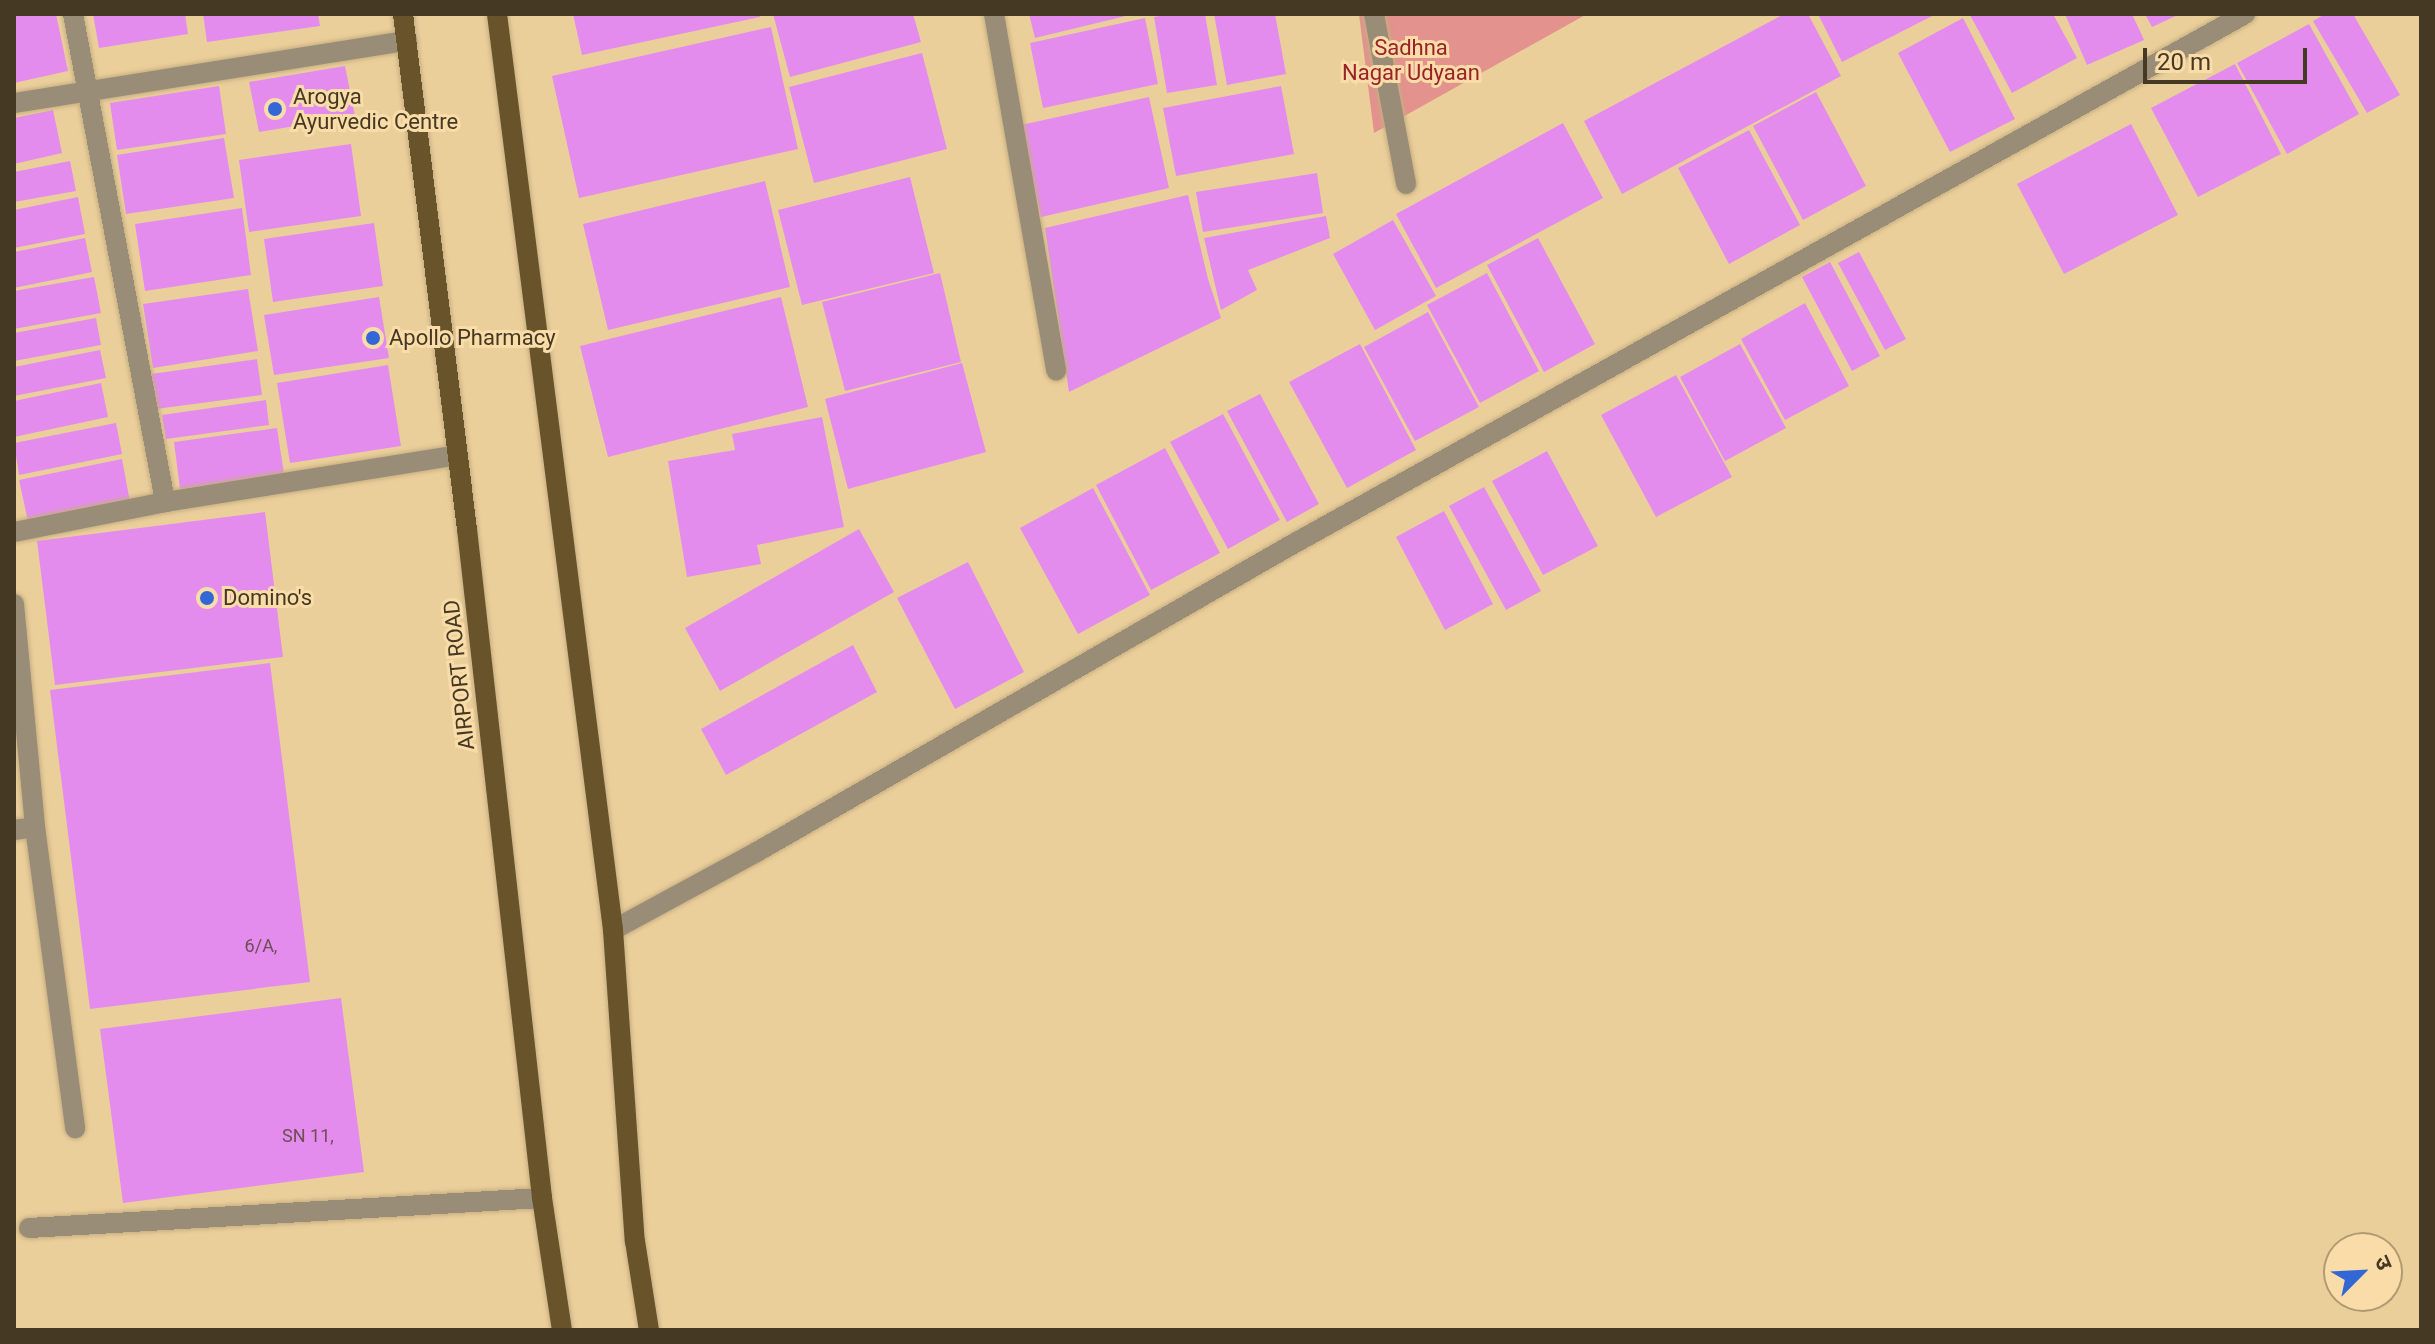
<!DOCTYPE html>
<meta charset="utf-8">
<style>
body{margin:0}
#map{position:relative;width:2435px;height:1344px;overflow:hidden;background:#ebcf9b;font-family:Roboto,"Noto Sans Devanagari",sans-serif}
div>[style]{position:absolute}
.green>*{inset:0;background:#e3928d}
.building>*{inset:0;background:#e48cee}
.roads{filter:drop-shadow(0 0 2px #c6ae81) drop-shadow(0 0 2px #c6ae81)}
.minor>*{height:20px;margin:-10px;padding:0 10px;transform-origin:10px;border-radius:10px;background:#998d78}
.major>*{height:20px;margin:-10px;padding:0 10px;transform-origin:10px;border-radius:10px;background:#68532b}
.dots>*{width:22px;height:22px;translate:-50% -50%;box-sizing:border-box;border:4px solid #f9dca7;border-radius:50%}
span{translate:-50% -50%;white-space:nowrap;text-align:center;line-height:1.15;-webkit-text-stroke:6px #f9dca7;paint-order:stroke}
.number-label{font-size:18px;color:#6d4e56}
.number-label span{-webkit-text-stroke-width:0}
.park-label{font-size:22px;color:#9a232a}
.poi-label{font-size:22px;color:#453924}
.left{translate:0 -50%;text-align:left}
.street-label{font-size:22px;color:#453924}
.frame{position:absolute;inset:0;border:16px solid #453924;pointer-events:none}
.north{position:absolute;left:2323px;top:1232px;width:80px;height:80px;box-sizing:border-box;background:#f9dca7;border:2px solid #b19b73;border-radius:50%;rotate:66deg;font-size:22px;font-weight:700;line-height:32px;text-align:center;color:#453924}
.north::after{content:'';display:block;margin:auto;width:28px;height:36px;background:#3367d6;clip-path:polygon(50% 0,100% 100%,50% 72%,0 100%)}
.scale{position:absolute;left:2143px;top:48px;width:164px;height:36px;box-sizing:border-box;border:4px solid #453924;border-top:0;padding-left:10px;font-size:24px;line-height:28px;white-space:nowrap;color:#453924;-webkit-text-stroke:6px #f9dca7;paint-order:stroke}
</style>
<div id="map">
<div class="green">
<div style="clip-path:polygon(1359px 14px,1587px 14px,1374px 133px)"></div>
</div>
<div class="building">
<div style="clip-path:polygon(14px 14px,56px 14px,68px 71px,14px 83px)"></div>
<div style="clip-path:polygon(93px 14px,185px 14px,188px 34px,99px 48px)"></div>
<div style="clip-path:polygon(203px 14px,318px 14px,320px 26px,207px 42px)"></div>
<div style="clip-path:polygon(573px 14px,759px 14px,760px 17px,582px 55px)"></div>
<div style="clip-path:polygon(773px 14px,913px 14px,921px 42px,790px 77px)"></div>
<div style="clip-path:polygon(1029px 14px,1130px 14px,1130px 15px,1035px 38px)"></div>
<div style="clip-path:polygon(1171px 14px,1205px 14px,1217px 85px,1167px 93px,1154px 17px)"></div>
<div style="clip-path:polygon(1214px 14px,1275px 14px,1286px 74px,1227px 85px)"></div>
<div style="clip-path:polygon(1784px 14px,1808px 14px,1841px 76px,1622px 194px,1584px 121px)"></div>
<div style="clip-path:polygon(1818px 14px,1936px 14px,1842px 62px)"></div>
<div style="clip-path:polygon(2053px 14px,2077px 58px,2012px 93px,1970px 15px)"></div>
<div style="clip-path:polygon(2065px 14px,2132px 14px,2144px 40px,2087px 65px)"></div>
<div style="clip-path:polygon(2145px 14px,2180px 14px,2152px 27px)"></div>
<div style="clip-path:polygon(2325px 14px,2353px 14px,2400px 95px,2367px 113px,2313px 21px)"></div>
<div style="clip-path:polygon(1145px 18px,1158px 84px,1043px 108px,1030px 43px)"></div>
<div style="clip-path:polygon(1963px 18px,2015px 119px,1950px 152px,1898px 53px)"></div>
<div style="clip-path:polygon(2309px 24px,2359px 114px,2287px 154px,2237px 63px)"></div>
<div style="clip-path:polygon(771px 27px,798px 149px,579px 198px,552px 76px)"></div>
<div style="clip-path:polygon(922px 53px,947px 149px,814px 183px,789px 87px)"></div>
<div style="clip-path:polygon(2235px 64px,2281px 154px,2198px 197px,2151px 108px)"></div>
<div style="clip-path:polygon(345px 66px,355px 116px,259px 132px,249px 82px)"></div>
<div style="clip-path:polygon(219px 86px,226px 134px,117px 150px,110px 103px)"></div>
<div style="clip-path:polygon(1281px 86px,1294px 154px,1176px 176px,1163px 108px)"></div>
<div style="clip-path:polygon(1816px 92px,1866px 186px,1803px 220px,1753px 126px)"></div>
<div style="clip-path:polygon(1149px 97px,1169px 188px,1041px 217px,1021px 125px)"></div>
<div style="clip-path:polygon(53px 110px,62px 153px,14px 164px,14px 118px)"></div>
<div style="clip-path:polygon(1563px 123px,1603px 198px,1436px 288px,1396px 214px)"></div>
<div style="clip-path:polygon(2131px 124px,2178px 215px,2064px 274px,2017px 184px)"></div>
<div style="clip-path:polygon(1749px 130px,1800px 225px,1729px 264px,1678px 168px)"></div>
<div style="clip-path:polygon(224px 138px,234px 198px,126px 214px,117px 155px)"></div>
<div style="clip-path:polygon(351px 144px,361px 216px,249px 232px,239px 160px)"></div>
<div style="clip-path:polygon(70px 161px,76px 191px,14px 202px,14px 172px)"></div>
<div style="clip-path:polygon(1317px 173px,1323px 213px,1203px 232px,1196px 192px)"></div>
<div style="clip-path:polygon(910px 177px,934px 273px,802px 305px,778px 210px)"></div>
<div style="clip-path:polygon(765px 181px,790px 287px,608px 330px,583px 224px)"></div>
<div style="clip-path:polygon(1188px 195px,1208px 279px,1221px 318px,1069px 392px,1045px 228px)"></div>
<div style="clip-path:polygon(78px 197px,85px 234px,14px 248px,14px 210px)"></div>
<div style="clip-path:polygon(242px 208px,251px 275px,145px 291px,135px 224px)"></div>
<div style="clip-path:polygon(1326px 216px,1330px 238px,1248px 270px,1257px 290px,1221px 310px,1204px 238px)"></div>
<div style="clip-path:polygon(1393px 220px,1436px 296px,1375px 330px,1333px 254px)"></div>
<div style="clip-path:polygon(374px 223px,383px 286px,273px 302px,264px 239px)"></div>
<div style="clip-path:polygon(85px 238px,92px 272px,14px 288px,14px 252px)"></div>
<div style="clip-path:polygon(1538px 238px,1595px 344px,1544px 372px,1487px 265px)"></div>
<div style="clip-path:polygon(1859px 252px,1906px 339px,1885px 350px,1838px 263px)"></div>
<div style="clip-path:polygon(1830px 262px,1880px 356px,1852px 371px,1802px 277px)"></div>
<div style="clip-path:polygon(940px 273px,961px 362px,845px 391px,822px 302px)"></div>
<div style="clip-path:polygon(1487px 273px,1539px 371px,1480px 403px,1427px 305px)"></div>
<div style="clip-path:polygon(94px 277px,101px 313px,14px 329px,14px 291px)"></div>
<div style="clip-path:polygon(248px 289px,258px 351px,153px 368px,143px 304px)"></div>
<div style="clip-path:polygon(379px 297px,389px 358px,274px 375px,264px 315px)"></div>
<div style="clip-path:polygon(781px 297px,808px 407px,608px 457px,580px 346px)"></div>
<div style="clip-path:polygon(1805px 303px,1849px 386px,1785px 420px,1741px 339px)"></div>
<div style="clip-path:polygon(1428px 312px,1479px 407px,1415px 441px,1364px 347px)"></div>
<div style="clip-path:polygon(96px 318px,101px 345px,14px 361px,14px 333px)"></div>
<div style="clip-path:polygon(1360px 344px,1416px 450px,1347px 488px,1289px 382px)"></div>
<div style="clip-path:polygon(1740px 344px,1786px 428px,1725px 461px,1680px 377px)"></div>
<div style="clip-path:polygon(100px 350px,106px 378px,14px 396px,14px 367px)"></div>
<div style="clip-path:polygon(257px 359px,262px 395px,156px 409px,151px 374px)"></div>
<div style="clip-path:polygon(962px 363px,986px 452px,848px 489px,825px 399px)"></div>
<div style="clip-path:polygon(388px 365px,401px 446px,290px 463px,277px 383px)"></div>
<div style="clip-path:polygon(1676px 375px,1732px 477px,1656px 517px,1601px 415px)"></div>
<div style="clip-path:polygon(101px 383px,108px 417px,14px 437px,14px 401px)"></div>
<div style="clip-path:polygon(1260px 394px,1319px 504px,1287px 522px,1227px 411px)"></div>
<div style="clip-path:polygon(266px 400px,269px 425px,166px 439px,162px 415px)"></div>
<div style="clip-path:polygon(1223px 414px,1280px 520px,1228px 549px,1170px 442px)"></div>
<div style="clip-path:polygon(822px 417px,844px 527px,757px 545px,761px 564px,687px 577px,668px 461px,735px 450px,732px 434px)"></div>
<div style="clip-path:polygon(116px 423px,122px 454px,19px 475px,14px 443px)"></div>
<div style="clip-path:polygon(277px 428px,284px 474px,180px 489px,174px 442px)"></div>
<div style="clip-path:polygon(1165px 448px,1220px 553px,1151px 590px,1096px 485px)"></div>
<div style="clip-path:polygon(1547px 451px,1598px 546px,1543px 575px,1492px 481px)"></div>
<div style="clip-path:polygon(122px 459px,130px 502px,28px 521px,19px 480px)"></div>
<div style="clip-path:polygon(1484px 487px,1541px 591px,1506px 610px,1449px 506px)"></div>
<div style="clip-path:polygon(1093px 488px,1150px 595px,1078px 634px,1020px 528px)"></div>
<div style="clip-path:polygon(1444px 511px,1493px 604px,1445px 630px,1396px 537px)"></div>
<div style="clip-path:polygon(265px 512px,283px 657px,55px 685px,37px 541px)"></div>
<div style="clip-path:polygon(859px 529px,894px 592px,720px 691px,685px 628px)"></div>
<div style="clip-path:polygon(968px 562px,1024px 672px,955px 709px,897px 598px)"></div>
<div style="clip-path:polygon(853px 645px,877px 692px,726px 775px,701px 729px)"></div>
<div style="clip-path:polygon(270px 663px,310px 982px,90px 1009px,50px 690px)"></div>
<div style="clip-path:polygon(341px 998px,364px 1172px,123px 1203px,100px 1029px)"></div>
</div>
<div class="roads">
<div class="minor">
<div style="left:73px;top:14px;width:497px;rotate:79.3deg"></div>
<div style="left:994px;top:14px;width:362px;rotate:80.1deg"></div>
<div style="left:1374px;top:14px;width:173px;rotate:79.3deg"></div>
<div style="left:14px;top:103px;width:398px;rotate:-9deg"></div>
<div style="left:14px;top:532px;width:154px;rotate:-11.2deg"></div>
<div style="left:165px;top:502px;width:296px;rotate:-9.1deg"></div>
<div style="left:14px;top:604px;width:224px;rotate:84.6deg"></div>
<div style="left:35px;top:827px;width:304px;rotate:82.4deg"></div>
<div style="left:14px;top:830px;width:21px;rotate:-8deg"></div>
<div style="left:613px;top:930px;width:162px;rotate:-28.5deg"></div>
<div style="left:755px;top:853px;width:612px;rotate:-29.87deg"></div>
<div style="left:1286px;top:548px;width:1098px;rotate:-29.11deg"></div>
<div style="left:29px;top:1228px;width:514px;rotate:-3.35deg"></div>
</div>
<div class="major">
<div style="left:403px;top:14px;width:519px;rotate:82.92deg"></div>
<div style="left:467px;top:529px;width:673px;rotate:83.6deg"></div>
<div style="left:542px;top:1198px;width:134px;rotate:81.4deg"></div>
<div style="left:497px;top:14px;width:923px;rotate:82.78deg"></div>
<div style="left:613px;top:930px;width:312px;rotate:86deg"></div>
<div style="left:635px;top:1241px;width:90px;rotate:81.1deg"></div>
</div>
</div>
<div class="dots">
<div style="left:275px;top:109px;background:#3367d6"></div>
<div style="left:373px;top:338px;background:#3367d6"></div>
<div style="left:207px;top:598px;background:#3367d6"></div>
</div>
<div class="number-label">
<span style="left:261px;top:946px">6/A,</span>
<span style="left:308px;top:1136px">SN 11,</span>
</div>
<div class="park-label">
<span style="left:1411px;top:60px">Sadhna<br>Nagar Udyaan</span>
</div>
<div class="poi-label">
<span class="left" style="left:293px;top:109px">Arogya<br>Ayurvedic Centre</span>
<span class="left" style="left:389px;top:338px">Apollo Pharmacy</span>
<span class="left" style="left:223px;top:598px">Domino's</span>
</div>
<div class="street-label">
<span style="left:459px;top:675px;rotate:-96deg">AIRPORT ROAD</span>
</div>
<div class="frame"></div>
<div class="north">उ</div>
<div class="scale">20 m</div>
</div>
